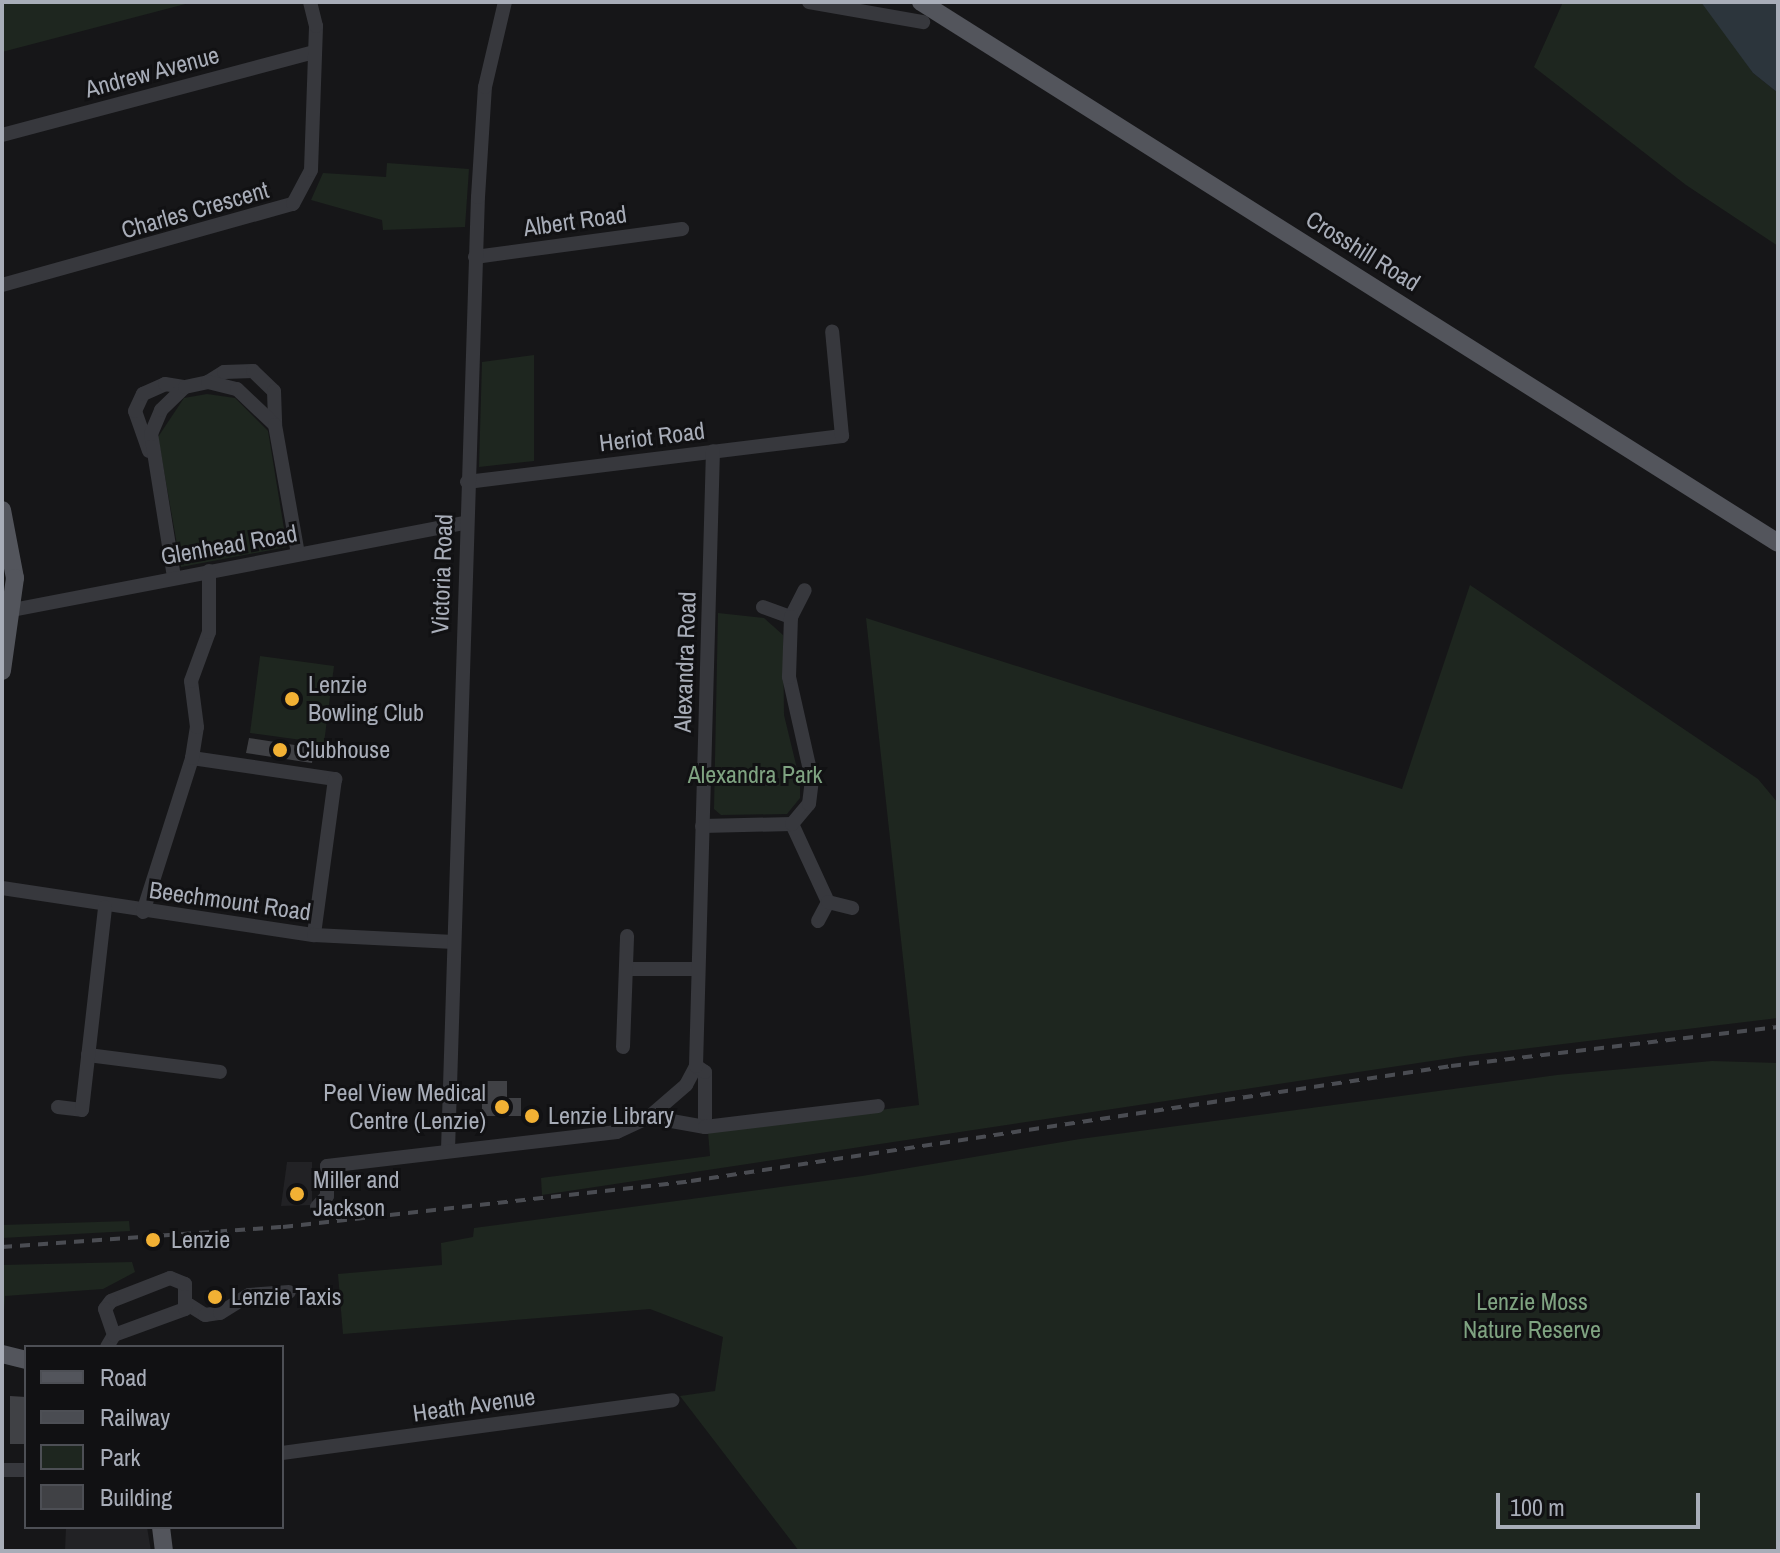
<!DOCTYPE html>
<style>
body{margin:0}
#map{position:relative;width:1780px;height:1553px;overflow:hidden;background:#161618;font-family:"Archivo Narrow",sans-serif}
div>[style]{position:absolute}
.built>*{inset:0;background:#222225}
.green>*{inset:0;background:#1e261f}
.water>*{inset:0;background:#2c353c}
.building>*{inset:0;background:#404145}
.minor>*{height:14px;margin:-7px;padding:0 7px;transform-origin:7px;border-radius:7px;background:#37383d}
.major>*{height:18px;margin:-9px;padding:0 9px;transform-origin:9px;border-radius:9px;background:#53555c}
.rail>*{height:4px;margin-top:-2px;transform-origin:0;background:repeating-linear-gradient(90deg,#4a4c52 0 10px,transparent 0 18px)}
.dots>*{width:22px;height:22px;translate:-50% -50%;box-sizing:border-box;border:4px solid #111113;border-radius:50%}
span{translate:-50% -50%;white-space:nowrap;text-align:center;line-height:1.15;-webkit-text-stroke:6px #111113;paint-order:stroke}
.street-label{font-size:24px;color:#a8adb8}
.poi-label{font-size:24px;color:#a8adb8}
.left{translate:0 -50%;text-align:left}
.right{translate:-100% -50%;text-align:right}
.park-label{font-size:24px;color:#7fa381}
.frame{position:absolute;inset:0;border:4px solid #a8adb8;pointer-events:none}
.legend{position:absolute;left:24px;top:1345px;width:260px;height:184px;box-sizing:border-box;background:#111113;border:2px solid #4d4f55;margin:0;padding:10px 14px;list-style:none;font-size:24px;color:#a8adb8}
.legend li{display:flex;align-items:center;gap:16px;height:40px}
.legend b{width:40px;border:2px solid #4d4f55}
.scale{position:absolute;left:1496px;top:1493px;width:204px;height:36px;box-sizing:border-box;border:4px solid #a8adb8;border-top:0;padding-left:10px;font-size:24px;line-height:28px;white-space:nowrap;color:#a8adb8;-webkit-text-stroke:6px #111113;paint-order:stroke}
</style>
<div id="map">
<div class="built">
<div style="clip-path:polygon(287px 1162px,312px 1162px,312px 1205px,281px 1206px)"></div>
<div style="clip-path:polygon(66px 1527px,147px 1527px,151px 1551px,65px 1551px)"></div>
</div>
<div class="green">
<div style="clip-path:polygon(2px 2px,193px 2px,2px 52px)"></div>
<div style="clip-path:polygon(1563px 2px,1701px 2px,1709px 8px,1753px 73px,1778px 93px,1778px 246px,1686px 185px,1534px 67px)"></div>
<div style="clip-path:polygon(387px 163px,469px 169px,465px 227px,383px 230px,382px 220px,311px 200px,323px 173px,386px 177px)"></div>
<div style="clip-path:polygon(534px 355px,534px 461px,479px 467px,482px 362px)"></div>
<div style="clip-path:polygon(207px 394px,235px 398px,268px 431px,287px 547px,181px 567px,158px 437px,184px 398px)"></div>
<div style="clip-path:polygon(1470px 585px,1758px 779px,1778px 803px,1778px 1018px,1465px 1056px,542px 1195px,541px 1178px,710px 1156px,708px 1132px,919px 1105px,866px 618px,1402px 789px)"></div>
<div style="clip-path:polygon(718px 613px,764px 618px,783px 635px,784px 715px,800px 781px,800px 798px,787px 814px,721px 815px,714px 809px)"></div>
<div style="clip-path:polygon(260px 656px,334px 666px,324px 743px,250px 733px)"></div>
<div style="clip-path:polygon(1712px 1061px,1778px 1063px,1778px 1551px,799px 1551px,680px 1396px,715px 1391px,723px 1337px,650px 1309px,343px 1334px,338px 1274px,442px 1265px,441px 1243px,473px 1237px,474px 1228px,862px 1176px,1080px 1139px,1557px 1075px)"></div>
<div style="clip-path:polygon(129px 1221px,130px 1231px,2px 1238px,2px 1225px)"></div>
<div style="clip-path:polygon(132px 1262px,135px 1272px,103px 1289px,5px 1296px,2px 1341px,2px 1265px)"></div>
</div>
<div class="water">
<div style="clip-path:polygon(1701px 2px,1778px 2px,1778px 93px,1753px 73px)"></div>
</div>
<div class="building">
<div style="clip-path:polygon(249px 738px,314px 748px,312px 763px,246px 753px)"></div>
<div style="clip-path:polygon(482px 1081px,507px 1081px,507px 1098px,521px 1098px,521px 1116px,482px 1116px)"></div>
<div style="clip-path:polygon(10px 1396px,26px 1397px,26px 1444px,10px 1444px)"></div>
</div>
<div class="minor">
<div style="left:809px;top:2px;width:116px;rotate:10deg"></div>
<div style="left:2px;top:135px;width:323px;rotate:-14.9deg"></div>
<div style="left:475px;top:257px;width:209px;rotate:-7.7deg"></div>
<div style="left:2px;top:285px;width:302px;rotate:-15.6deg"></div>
<div style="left:293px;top:204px;width:38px;rotate:-62deg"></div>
<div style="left:311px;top:170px;width:144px;rotate:-88deg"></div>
<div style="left:316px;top:26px;width:25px;rotate:-104deg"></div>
<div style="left:208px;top:382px;width:19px;rotate:-32deg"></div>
<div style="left:224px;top:372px;width:29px;rotate:-2deg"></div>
<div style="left:253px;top:371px;width:29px;rotate:44deg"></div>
<div style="left:274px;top:391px;width:34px;rotate:88deg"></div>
<div style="left:149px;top:451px;width:42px;rotate:-109.3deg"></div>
<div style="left:135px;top:411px;width:19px;rotate:-65deg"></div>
<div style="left:143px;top:394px;width:24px;rotate:-24deg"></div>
<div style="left:165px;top:384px;width:20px;rotate:9deg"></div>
<div style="left:467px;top:482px;width:378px;rotate:-7deg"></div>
<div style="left:842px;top:436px;width:105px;rotate:-95.4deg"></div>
<div style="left:174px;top:577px;width:145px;rotate:-99.1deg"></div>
<div style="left:151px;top:434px;width:26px;rotate:-67deg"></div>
<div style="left:161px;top:410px;width:33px;rotate:-44deg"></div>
<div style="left:185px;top:387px;width:24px;rotate:-12deg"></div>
<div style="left:208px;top:382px;width:30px;rotate:14deg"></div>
<div style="left:237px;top:389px;width:52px;rotate:43.5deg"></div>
<div style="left:275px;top:425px;width:131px;rotate:79.9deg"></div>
<div style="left:763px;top:607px;width:30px;rotate:20deg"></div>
<div style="left:791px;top:617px;width:30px;rotate:-63deg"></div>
<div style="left:2px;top:612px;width:471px;rotate:-10.9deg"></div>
<div style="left:192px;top:758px;width:145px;rotate:8.4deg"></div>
<div style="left:335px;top:779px;width:157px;rotate:97.7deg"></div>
<div style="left:792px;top:824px;width:86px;rotate:65.2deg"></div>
<div style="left:702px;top:826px;width:90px;rotate:-1.3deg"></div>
<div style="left:792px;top:824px;width:26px;rotate:-50deg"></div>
<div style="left:809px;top:804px;width:25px;rotate:-83deg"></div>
<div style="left:812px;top:779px;width:105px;rotate:-102.7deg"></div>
<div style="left:789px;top:677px;width:60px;rotate:-88.1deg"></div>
<div style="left:2px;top:888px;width:316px;rotate:8.6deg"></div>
<div style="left:314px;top:935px;width:140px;rotate:2.9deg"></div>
<div style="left:143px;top:912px;width:162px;rotate:-72.3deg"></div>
<div style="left:192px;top:758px;width:31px;rotate:-81deg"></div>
<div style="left:197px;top:727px;width:46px;rotate:-97.4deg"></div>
<div style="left:191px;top:681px;width:52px;rotate:-69.8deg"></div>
<div style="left:209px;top:632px;width:61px;rotate:-90deg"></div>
<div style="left:818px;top:921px;width:21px;rotate:-62deg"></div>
<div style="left:828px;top:902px;width:25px;rotate:14deg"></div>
<div style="left:626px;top:969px;width:72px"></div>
<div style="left:623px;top:1047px;width:111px;rotate:-87.9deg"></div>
<div style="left:88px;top:1055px;width:133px;rotate:7.3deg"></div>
<div style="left:58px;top:1107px;width:24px;rotate:7deg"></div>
<div style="left:82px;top:1110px;width:204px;rotate:-83.5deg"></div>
<div style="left:649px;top:1117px;width:49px;rotate:-40.9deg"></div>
<div style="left:686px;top:1085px;width:21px;rotate:-62deg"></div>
<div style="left:705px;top:1127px;width:55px;rotate:-90deg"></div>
<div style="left:705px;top:1072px;width:11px;rotate:-146deg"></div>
<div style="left:696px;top:1066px;width:615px;rotate:-88.42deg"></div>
<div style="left:448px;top:1150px;width:953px;rotate:-88.2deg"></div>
<div style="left:478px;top:197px;width:110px;rotate:-86.4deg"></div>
<div style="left:485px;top:87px;width:87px;rotate:-76.8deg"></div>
<div style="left:317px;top:1207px;width:15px;rotate:-48deg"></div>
<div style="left:327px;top:1196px;width:30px;rotate:-90deg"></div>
<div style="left:327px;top:1166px;width:292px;rotate:-6.7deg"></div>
<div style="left:617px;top:1132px;width:35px;rotate:-25deg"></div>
<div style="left:649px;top:1117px;width:57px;rotate:10.1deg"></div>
<div style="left:705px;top:1127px;width:174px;rotate:-6.9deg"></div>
<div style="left:189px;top:1305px;width:19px;rotate:32deg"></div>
<div style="left:205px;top:1315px;width:15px;rotate:-8deg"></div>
<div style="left:220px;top:1313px;width:34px;rotate:-32deg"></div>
<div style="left:249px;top:1295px;width:40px;rotate:-4.3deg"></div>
<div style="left:107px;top:1347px;width:14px;rotate:-60deg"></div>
<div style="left:114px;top:1335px;width:76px;rotate:-20.1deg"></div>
<div style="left:185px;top:1309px;width:25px;rotate:-90deg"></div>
<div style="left:185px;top:1284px;width:16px;rotate:-158deg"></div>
<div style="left:170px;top:1278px;width:63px;rotate:158.7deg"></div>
<div style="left:111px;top:1301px;width:10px;rotate:127deg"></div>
<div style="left:105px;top:1309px;width:28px;rotate:71deg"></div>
<div style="left:282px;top:1453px;width:394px;rotate:-7.7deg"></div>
<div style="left:2px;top:1470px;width:24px"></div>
</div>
<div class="major">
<div style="left:921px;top:2px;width:1013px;rotate:32.26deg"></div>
<div style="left:2px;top:510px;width:69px;rotate:79.2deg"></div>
<div style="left:15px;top:578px;width:94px;rotate:98deg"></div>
<div style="left:2px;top:1354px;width:25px;rotate:14deg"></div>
<div style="left:161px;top:1527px;width:24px;rotate:83deg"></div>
</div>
<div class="rail">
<div style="left:2px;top:1247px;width:282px;rotate:-4.1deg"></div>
<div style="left:283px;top:1227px;width:411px;rotate:-6.4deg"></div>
<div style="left:691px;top:1181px;width:769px;rotate:-8.6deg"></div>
<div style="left:1451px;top:1066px;width:329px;rotate:-6.8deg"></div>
</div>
<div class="dots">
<div style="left:292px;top:699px;background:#f2b134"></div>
<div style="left:280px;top:750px;background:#f2b134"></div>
<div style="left:502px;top:1107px;background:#f2b134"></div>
<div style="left:532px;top:1116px;background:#f2b134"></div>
<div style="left:297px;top:1194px;background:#f2b134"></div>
<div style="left:153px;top:1240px;background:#f2b134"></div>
<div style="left:215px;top:1297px;background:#f2b134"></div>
</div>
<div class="street-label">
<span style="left:152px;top:72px;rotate:-15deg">Andrew Avenue</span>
<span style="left:195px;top:210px;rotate:-16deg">Charles Crescent</span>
<span style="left:575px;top:221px;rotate:-8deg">Albert Road</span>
<span style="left:1363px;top:251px;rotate:32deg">Crosshill Road</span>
<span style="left:652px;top:437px;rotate:-7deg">Heriot Road</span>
<span style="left:229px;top:545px;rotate:-10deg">Glenhead Road</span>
<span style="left:442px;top:574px;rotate:-88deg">Victoria Road</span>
<span style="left:685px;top:662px;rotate:-88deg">Alexandra Road</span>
<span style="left:230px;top:901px;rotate:8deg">Beechmount Road</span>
<span style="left:474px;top:1405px;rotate:-8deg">Heath Avenue</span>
</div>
<div class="poi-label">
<span class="left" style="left:308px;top:699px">Lenzie<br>Bowling Club</span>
<span class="left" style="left:296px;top:750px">Clubhouse</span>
<span class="right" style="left:486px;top:1107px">Peel View Medical<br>Centre (Lenzie)</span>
<span class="left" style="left:548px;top:1116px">Lenzie Library</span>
<span class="left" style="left:313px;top:1194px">Miller and<br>Jackson</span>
<span class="left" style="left:171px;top:1240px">Lenzie</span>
<span class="left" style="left:231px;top:1297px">Lenzie Taxis</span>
</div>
<div class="park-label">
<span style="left:755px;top:775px">Alexandra Park</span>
<span style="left:1532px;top:1316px">Lenzie Moss<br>Nature Reserve</span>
</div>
<div class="frame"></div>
<ul class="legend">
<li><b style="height:10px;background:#53555c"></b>Road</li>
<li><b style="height:10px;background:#4a4c52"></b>Railway</li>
<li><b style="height:22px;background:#1e261f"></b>Park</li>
<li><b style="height:22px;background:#404145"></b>Building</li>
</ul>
<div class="scale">100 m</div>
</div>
